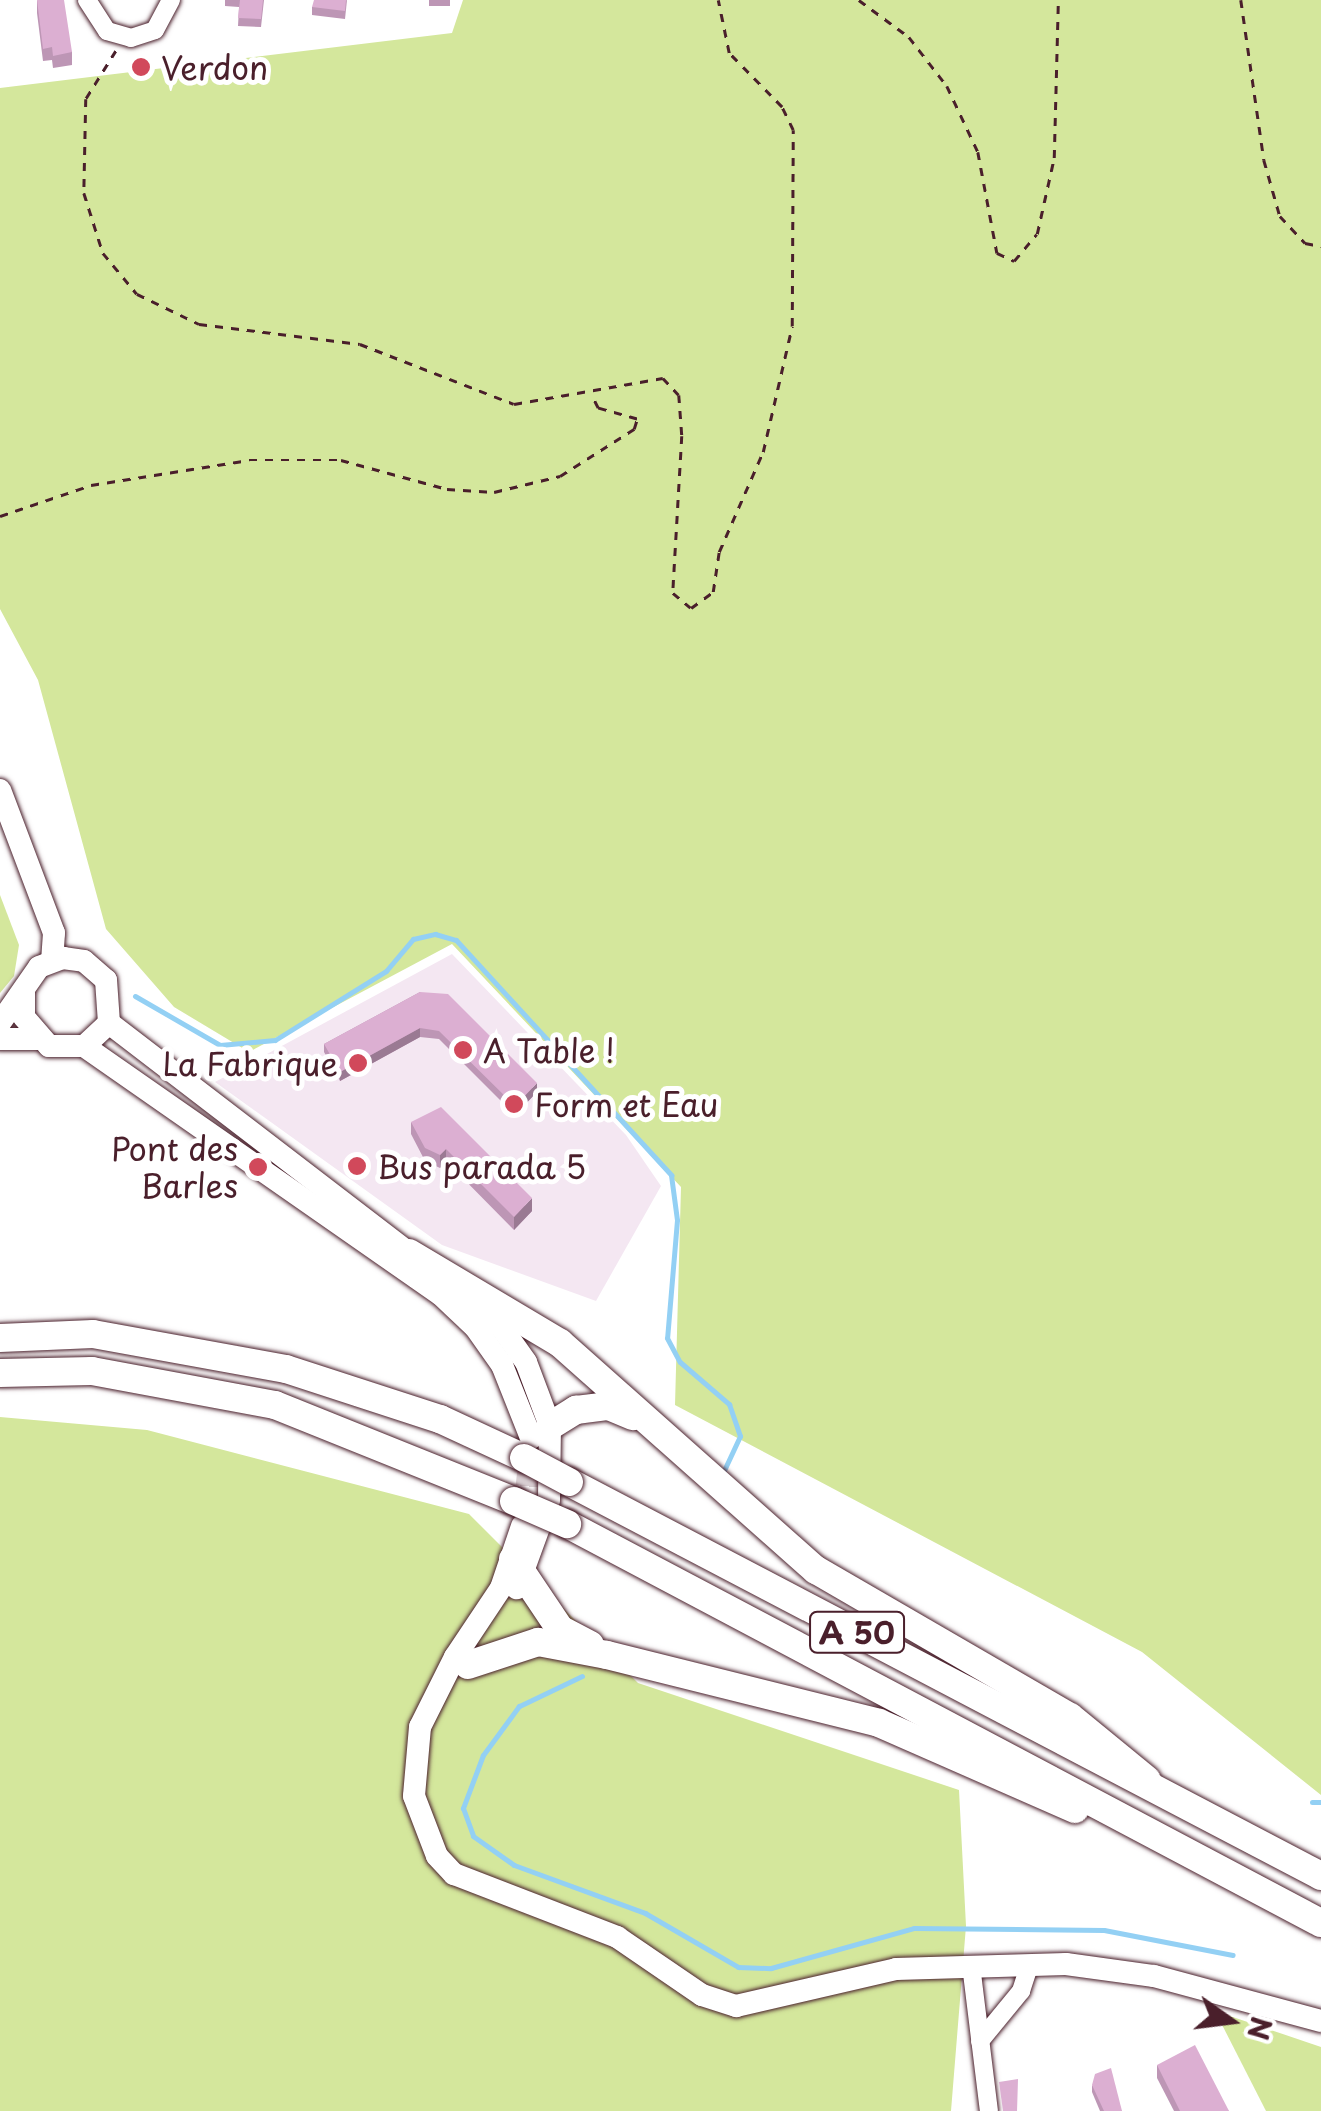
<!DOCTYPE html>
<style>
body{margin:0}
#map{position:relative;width:1321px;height:2111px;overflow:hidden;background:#fff;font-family:"Playpen Sans",sans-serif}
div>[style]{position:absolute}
.built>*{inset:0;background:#f4e7f2}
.green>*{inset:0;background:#d4e79c}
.stream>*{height:5px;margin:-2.5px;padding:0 2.5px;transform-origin:2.5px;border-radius:2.5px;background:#93d0f4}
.major-tunnel>*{height:22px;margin-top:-11px;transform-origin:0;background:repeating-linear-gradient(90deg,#dbd2d5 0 22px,transparent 0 33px)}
.path>*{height:2.5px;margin-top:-1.25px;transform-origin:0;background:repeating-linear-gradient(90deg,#4a1f2b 0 8px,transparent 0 16px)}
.roads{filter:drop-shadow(0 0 2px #4a1f2b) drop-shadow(0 0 2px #4a1f2b)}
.minor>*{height:18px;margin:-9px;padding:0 9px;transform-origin:9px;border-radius:9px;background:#fff}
.major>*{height:22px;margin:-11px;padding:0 11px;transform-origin:11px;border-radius:11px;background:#fff}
.highway>*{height:28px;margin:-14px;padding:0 14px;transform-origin:14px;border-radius:14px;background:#fff}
.bridges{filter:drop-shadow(0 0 2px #4a1f2b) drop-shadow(0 0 2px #4a1f2b)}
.highway-bridge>*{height:28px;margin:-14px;padding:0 14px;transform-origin:14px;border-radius:14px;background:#fff}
.wall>*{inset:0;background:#bd96b5}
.shaded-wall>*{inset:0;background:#9a7a93}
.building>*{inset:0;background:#dcafd2}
.dots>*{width:28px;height:28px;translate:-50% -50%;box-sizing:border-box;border:5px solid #fff;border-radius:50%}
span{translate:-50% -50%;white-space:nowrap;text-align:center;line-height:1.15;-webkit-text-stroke:10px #fff;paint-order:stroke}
.shield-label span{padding:2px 8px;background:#fff;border:2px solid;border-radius:8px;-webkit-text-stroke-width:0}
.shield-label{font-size:30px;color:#4a1f2b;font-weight:700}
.poi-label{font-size:32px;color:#4a1f2b}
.left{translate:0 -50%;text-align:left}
.right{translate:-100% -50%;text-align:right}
.north{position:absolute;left:1181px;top:1971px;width:100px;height:100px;-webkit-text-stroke:8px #fff;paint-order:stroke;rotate:104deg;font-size:28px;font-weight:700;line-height:40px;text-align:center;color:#4a1f2b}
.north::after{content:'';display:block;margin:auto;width:35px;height:45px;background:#4a1f2b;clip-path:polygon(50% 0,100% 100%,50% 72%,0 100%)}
</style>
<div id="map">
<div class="built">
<div style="clip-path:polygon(452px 954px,626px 1135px,661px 1186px,596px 1301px,442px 1245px,215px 1082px)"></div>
</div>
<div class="green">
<div style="clip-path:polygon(463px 0,1321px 0,1321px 1795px,1142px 1652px,675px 1405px,681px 1187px,452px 944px,249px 1052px,174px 1007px,106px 929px,38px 680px,0 609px,0 88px,452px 33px)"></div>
<div style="clip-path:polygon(0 895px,19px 945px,14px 976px,0 993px)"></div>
<div style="clip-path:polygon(0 1417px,147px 1430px,469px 1514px,638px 1683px,959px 1790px,966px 1926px,951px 2111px,0 2111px)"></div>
<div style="clip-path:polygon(1215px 2011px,1321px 2047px,1321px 2111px,1266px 2111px)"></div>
</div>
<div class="stream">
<div style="left:135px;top:996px;width:98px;rotate:30deg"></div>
<div style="left:220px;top:1045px;width:55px;rotate:-5.2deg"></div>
<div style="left:275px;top:1040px;width:131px;rotate:-31.9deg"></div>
<div style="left:386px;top:971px;width:42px;rotate:-49.8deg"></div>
<div style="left:413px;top:939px;width:23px;rotate:-13deg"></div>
<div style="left:435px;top:934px;width:22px;rotate:16deg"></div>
<div style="left:456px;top:940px;width:319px;rotate:47.5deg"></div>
<div style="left:671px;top:1175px;width:45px;rotate:82.4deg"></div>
<div style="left:677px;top:1220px;width:118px;rotate:94.8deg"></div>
<div style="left:667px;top:1338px;width:27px;rotate:62deg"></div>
<div style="left:680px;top:1362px;width:65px;rotate:40.6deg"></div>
<div style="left:729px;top:1404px;width:34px;rotate:71deg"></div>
<div style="left:740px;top:1436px;width:38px;rotate:115deg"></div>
<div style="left:582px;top:1676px;width:70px;rotate:154.5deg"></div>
<div style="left:519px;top:1706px;width:61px;rotate:126.3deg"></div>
<div style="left:483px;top:1755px;width:57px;rotate:110.7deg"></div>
<div style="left:463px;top:1808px;width:30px;rotate:70deg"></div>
<div style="left:473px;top:1836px;width:50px;rotate:35.3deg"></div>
<div style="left:514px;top:1865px;width:140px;rotate:20.1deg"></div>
<div style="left:645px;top:1913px;width:108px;rotate:30.1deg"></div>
<div style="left:738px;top:1967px;width:33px;rotate:2deg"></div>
<div style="left:771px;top:1968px;width:148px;rotate:-15.6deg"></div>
<div style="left:914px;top:1928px;width:190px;rotate:0.6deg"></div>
<div style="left:1104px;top:1930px;width:131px;rotate:11deg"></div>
<div style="left:1312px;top:1802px;width:9px"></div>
</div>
<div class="major-tunnel">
<div style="left:523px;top:1519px;width:72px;rotate:-83.7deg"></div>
</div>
<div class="path">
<div style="left:859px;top:0;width:62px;rotate:36.5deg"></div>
<div style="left:909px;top:37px;width:62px;rotate:52.2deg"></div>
<div style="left:947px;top:86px;width:73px;rotate:64.8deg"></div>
<div style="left:978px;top:152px;width:103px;rotate:79.3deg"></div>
<div style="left:997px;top:253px;width:19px;rotate:25deg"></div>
<div style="left:1014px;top:261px;width:35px;rotate:-50deg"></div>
<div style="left:1037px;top:234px;width:78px;rotate:-77.4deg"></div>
<div style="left:1054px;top:158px;width:158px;rotate:-88.5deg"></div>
<div style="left:1241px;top:0;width:162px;rotate:81.8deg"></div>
<div style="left:1264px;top:160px;width:58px;rotate:74.1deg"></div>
<div style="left:1280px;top:216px;width:37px;rotate:47deg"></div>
<div style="left:1305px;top:243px;width:16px;rotate:11deg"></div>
<div style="left:116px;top:51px;width:57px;rotate:122deg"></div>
<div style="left:86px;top:99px;width:94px;rotate:91.2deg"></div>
<div style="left:84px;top:193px;width:63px;rotate:72.4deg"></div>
<div style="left:103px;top:253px;width:53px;rotate:50.3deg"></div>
<div style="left:137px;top:294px;width:69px;rotate:25.8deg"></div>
<div style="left:199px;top:324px;width:162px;rotate:7.1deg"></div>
<div style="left:360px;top:344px;width:165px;rotate:21.3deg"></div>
<div style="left:514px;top:404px;width:151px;rotate:-9.9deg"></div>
<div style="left:663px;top:378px;width:23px;rotate:47deg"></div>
<div style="left:679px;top:395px;width:41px;rotate:85.8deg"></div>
<div style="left:682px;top:436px;width:157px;rotate:93.3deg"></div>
<div style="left:673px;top:593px;width:23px;rotate:40deg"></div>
<div style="left:691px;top:608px;width:27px;rotate:-36deg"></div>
<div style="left:713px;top:592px;width:40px;rotate:-81.5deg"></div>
<div style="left:719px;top:552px;width:109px;rotate:-66.3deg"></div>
<div style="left:763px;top:452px;width:129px;rotate:-77deg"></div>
<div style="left:792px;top:326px;width:196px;rotate:-89.7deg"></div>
<div style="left:793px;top:130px;width:25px;rotate:-116deg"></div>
<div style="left:782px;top:107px;width:76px;rotate:-134.5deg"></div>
<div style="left:729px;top:53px;width:54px;rotate:-101.7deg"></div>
<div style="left:0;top:516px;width:96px;rotate:-18.8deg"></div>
<div style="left:91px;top:485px;width:160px;rotate:-9deg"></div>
<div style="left:249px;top:460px;width:92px"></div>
<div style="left:341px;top:460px;width:110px;rotate:15.3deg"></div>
<div style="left:447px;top:489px;width:47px;rotate:3.7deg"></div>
<div style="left:494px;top:492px;width:68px;rotate:-13.6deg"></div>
<div style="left:560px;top:476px;width:88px;rotate:-32.4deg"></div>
<div style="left:634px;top:429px;width:10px;rotate:-73deg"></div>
<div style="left:637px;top:419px;width:41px;rotate:-164.2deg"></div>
<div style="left:598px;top:408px;width:13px;rotate:-117deg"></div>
</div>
<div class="roads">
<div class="minor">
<div style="left:87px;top:0;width:37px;rotate:57deg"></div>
<div style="left:107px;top:31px;width:25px;rotate:16deg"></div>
<div style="left:131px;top:38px;width:25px;rotate:-18deg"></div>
<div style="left:155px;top:30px;width:34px;rotate:-62deg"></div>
<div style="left:971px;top:1965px;width:147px;rotate:83deg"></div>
<div style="left:980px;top:2041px;width:65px;rotate:-50.6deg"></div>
<div style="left:1021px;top:1991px;width:28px;rotate:-72deg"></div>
</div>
<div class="major">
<div style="left:0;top:790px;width:153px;rotate:69.3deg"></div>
<div style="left:54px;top:933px;width:27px;rotate:94deg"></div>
<div style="left:0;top:1023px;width:68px;rotate:-55.1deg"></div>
<div style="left:39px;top:967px;width:26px;rotate:-21deg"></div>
<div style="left:63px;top:958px;width:21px;rotate:8deg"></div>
<div style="left:84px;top:961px;width:29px;rotate:41deg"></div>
<div style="left:106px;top:980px;width:43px;rotate:86deg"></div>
<div style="left:109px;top:1023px;width:34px;rotate:137deg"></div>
<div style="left:84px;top:1046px;width:35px;rotate:180deg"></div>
<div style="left:49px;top:1046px;width:38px;rotate:-131deg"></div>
<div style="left:24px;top:1017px;width:26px;rotate:-90deg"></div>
<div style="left:109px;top:1023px;width:396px;rotate:37.5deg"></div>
<div style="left:0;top:1039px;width:39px"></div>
<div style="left:84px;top:1046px;width:434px;rotate:34.9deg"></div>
<div style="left:440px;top:1294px;width:48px;rotate:43.3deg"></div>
<div style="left:475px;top:1327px;width:47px;rotate:54.6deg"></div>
<div style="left:502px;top:1365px;width:79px;rotate:68.3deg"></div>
<div style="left:464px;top:1296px;width:48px;rotate:40deg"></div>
<div style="left:501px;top:1327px;width:43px;rotate:54.5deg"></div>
<div style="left:526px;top:1362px;width:68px;rotate:69.4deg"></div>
<div style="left:550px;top:1426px;width:74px;rotate:90.8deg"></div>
<div style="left:549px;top:1500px;width:94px;rotate:110deg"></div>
<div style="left:522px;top:1526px;width:65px;rotate:108.7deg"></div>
<div style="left:501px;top:1588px;width:83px;rotate:123.7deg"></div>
<div style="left:455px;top:1657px;width:78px;rotate:116.6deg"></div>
<div style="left:420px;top:1727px;width:69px;rotate:95deg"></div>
<div style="left:414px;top:1796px;width:64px;rotate:69deg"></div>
<div style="left:437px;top:1856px;width:25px;rotate:47deg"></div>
<div style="left:454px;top:1874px;width:175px;rotate:21.1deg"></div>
<div style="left:617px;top:1937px;width:103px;rotate:34.3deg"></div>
<div style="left:702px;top:1995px;width:36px;rotate:18deg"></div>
<div style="left:736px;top:2006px;width:164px;rotate:-13deg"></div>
<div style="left:896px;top:1969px;width:170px;rotate:-1.7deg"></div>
<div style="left:1066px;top:1964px;width:89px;rotate:7.8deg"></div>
<div style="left:1154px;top:1976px;width:173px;rotate:15.1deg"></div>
</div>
<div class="highway">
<div style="left:409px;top:1253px;width:176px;rotate:30.8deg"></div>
<div style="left:560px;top:1343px;width:342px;rotate:41.6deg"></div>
<div style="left:816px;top:1570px;width:293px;rotate:30.1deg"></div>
<div style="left:1070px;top:1717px;width:99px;rotate:39.3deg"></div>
<div style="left:0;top:1338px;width:93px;rotate:-2.5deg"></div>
<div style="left:93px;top:1334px;width:196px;rotate:10.3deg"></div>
<div style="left:286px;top:1369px;width:162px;rotate:18deg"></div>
<div style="left:440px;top:1419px;width:93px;rotate:24.9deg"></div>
<div style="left:0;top:1373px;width:92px;rotate:-1.2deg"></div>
<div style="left:92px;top:1371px;width:186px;rotate:10.5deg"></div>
<div style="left:275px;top:1405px;width:258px;rotate:21.9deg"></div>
<div style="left:550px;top:1426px;width:31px;rotate:-32deg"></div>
<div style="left:576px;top:1410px;width:33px;rotate:-7deg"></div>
<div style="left:609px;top:1406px;width:26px;rotate:23deg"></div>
<div style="left:569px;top:1482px;width:849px;rotate:27.65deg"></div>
<div style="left:567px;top:1524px;width:853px;rotate:27.89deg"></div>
<div style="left:513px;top:1559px;width:84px;rotate:56.1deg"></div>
<div style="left:560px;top:1629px;width:34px;rotate:28deg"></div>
<div style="left:468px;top:1665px;width:74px;rotate:-18.2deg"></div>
<div style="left:538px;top:1642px;width:70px;rotate:10.7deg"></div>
<div style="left:607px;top:1655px;width:280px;rotate:14deg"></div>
<div style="left:879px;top:1723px;width:214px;rotate:23.7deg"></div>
</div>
</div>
<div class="bridges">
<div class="highway-bridge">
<div style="left:524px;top:1458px;width:51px;rotate:28.1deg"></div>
<div style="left:514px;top:1501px;width:58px;rotate:23.5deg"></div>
</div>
</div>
<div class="wall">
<div style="clip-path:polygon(37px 0,72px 52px,72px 65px,53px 68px,52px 60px,43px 61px,37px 13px)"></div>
<div style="clip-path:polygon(225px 0,264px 0,261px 27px,238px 26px,239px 7px,225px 6px)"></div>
<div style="clip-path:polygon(347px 0,345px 19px,312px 15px,312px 7px)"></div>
<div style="clip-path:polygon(429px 0,450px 0,450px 6px,429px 6px)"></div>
<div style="clip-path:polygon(420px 992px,537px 1092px,515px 1115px,439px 1039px,420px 1037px,340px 1081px,324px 1052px,324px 1044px)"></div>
<div style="clip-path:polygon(411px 1122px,532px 1211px,514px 1230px,446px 1161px,440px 1168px,425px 1161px,411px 1134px)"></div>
<div style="clip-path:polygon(1157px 2065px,1229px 2111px,1174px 2111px,1157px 2078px)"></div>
<div style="clip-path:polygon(1092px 2085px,1122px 2111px,1100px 2111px,1092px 2092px)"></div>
</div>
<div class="shaded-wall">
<div style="clip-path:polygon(420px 1028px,420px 1037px,340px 1081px,340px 1072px)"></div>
<div style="clip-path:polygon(537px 1083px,537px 1092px,515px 1115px,515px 1106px)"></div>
<div style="clip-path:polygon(446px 1149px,446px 1161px,440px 1168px,440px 1155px)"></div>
<div style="clip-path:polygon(532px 1198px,532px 1211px,514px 1230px,514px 1217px)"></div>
</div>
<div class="building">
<div style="clip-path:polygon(37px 0,64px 0,72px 52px,53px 56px,52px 47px,43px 49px)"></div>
<div style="clip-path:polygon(240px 0,263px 0,261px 19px,238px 18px)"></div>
<div style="clip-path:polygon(314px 0,346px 0,345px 11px,312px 7px)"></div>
<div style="clip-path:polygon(420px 992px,448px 994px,537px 1083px,515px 1106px,439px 1031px,420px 1028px,340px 1072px,324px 1044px)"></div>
<div style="clip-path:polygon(441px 1107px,532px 1198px,514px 1217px,446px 1149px,440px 1155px,425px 1148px,411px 1122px)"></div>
<div style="clip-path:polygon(1195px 2045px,1229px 2111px,1180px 2111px,1157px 2065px)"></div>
<div style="clip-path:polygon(1111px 2068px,1122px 2111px,1104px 2111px,1092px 2085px,1095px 2074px)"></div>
<div style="clip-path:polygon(1018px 2079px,1017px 2111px,1003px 2111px,999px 2082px)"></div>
</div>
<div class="dots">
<div style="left:141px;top:67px;background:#d1495b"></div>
<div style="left:463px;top:1050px;background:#d1495b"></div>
<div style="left:358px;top:1063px;background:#d1495b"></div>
<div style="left:514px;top:1104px;background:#d1495b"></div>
<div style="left:357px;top:1166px;background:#d1495b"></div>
<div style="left:258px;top:1167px;background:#d1495b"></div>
</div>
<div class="shield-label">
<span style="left:857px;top:1632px">A 50</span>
</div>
<div class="poi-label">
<span class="left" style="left:161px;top:67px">Verdon</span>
<span class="left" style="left:483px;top:1050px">A Table !</span>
<span class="right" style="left:338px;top:1063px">La Fabrique</span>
<span class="left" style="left:534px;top:1104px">Form et Eau</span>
<span class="right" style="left:238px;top:1167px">Pont des<br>Barles</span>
<span class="left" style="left:377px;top:1166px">Bus parada 5</span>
</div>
<div class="north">N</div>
</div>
